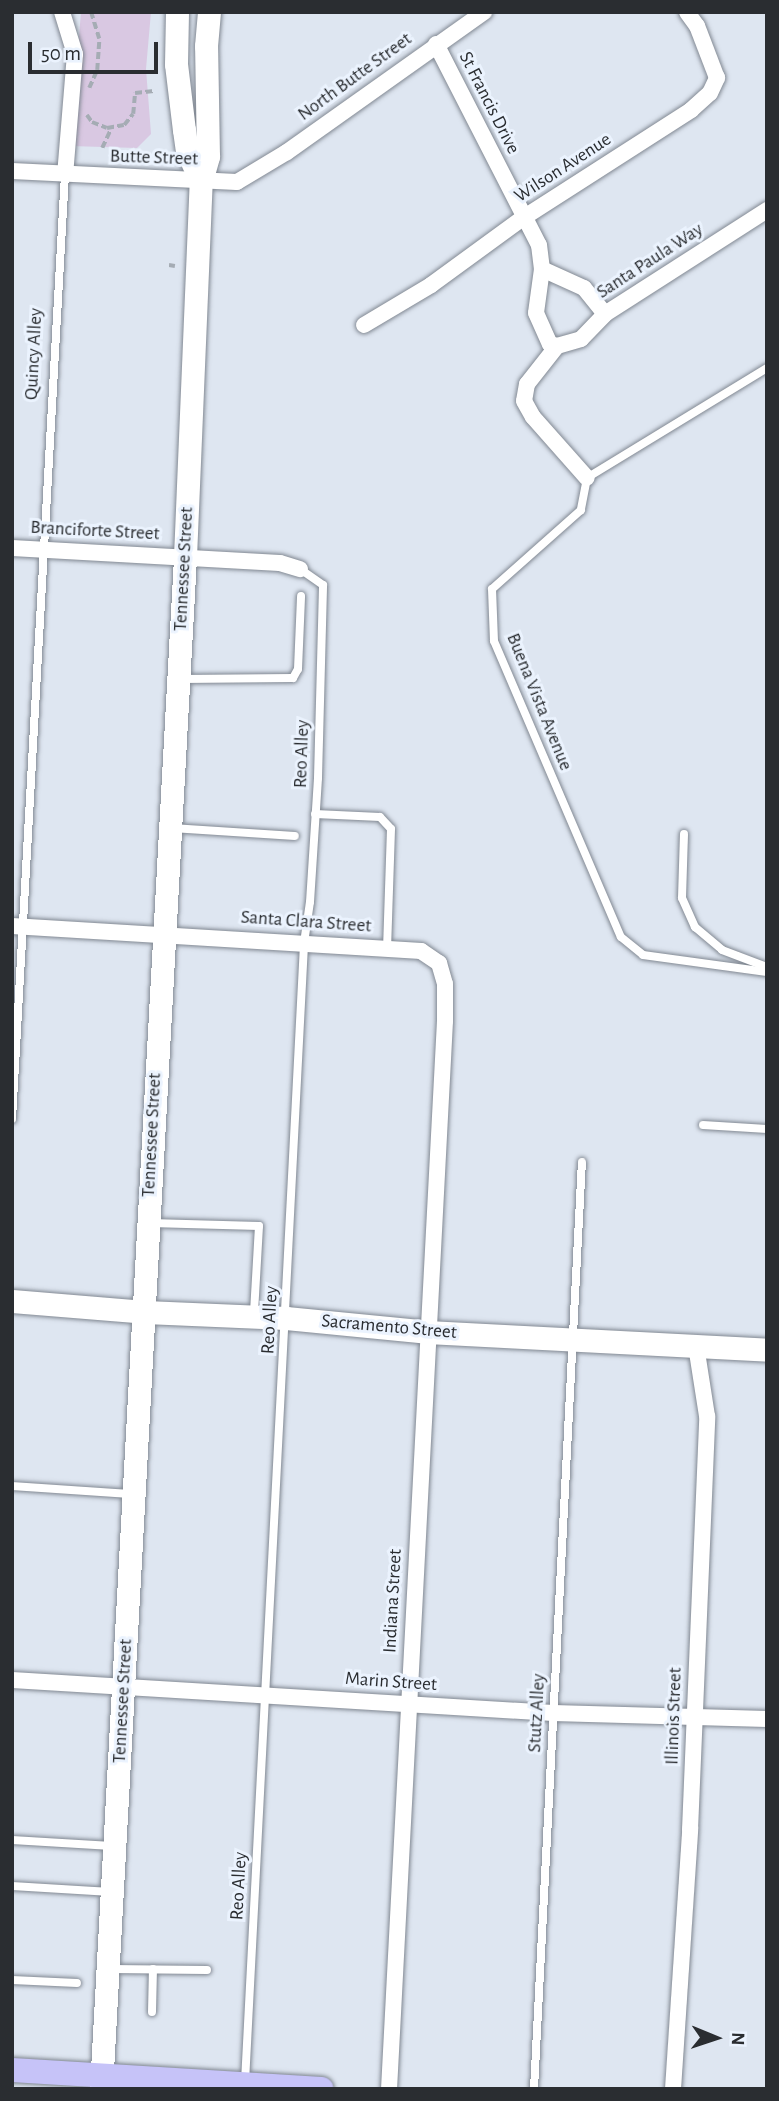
<!DOCTYPE html>
<style>
body{margin:0}
#map{position:relative;width:779px;height:2101px;overflow:hidden;background:#dee6f1;font-family:"Alegreya Sans",sans-serif}
div>[style]{position:absolute}
.green>*{inset:0;background:#d9c8e2}
.path>*{height:3.5px;margin-top:-1.75px;transform-origin:0;background:repeating-linear-gradient(90deg,#a5acb4 0 7px,transparent 0 10.5px)}
.roads{filter:drop-shadow(0 0 2px #818892) drop-shadow(0 0 2px #818892)}
.lane>*{height:8px;margin:-4px;padding:0 4px;transform-origin:4px;border-radius:4px;background:#fff}
.street>*{height:16px;margin:-8px;padding:0 8px;transform-origin:8px;border-radius:8px;background:#fff}
.secondary>*{height:23px;margin:-11.5px;padding:0 11.5px;transform-origin:11.5px;border-radius:11.5px;background:#fff}
.primary>*{height:24px;margin:-12px;padding:0 12px;transform-origin:12px;border-radius:12px;background:#c6c3f8}
span{translate:-50% -50%;white-space:nowrap;text-align:center;line-height:1.15;-webkit-text-stroke:6px #ebf3fe;paint-order:stroke}
.street-label{font-size:19px;color:#2a2d31}
.frame{position:absolute;inset:0;border:14px solid #2a2d31;pointer-events:none}
.north{position:absolute;left:681px;top:2003px;width:70px;height:70px;-webkit-text-stroke:5px #ebf3fe;paint-order:stroke;rotate:92deg;font-size:19px;font-weight:700;line-height:28px;text-align:center;color:#2a2d31}
.north::after{content:'';display:block;margin:auto;width:24px;height:32px;background:#2a2d31;clip-path:polygon(50% 0,100% 100%,50% 72%,0 100%)}
.scale{position:absolute;left:28px;top:42px;width:130px;height:32px;box-sizing:border-box;border:4px solid #2a2d31;border-top:0;padding-left:9px;font-size:21px;line-height:24px;white-space:nowrap;color:#2a2d31;-webkit-text-stroke:5px #ebf3fe;paint-order:stroke}
</style>
<div id="map">
<div class="green">
<div style="clip-path:polygon(81px 12px,151px 12px,146px 69px,151px 134px,137px 148px,70px 146px)"></div>
</div>
<div class="path">
<div style="left:89px;top:88px;width:20px;rotate:-66deg"></div>
<div style="left:97px;top:70px;width:31px;rotate:-86deg"></div>
<div style="left:99px;top:39px;width:28px;rotate:-107deg"></div>
<div style="left:87px;top:115px;width:9px;rotate:54deg"></div>
<div style="left:92px;top:122px;width:16px;rotate:22deg"></div>
<div style="left:107px;top:128px;width:17px;rotate:-10deg"></div>
<div style="left:124px;top:125px;width:14px;rotate:-51deg"></div>
<div style="left:133px;top:114px;width:21px;rotate:-85deg"></div>
<div style="left:135px;top:93px;width:19px;rotate:-6deg"></div>
<div style="left:102px;top:148px;width:23px;rotate:-65deg"></div>
<div style="left:169px;top:265px;width:6px;rotate:9deg"></div>
</div>
<div class="roads">
<div class="lane">
<div style="left:767px;top:368px;width:211px;rotate:148.6deg"></div>
<div style="left:587px;top:478px;width:33px;rotate:101deg"></div>
<div style="left:581px;top:510px;width:119px;rotate:138.4deg"></div>
<div style="left:492px;top:589px;width:52px;rotate:87.8deg"></div>
<div style="left:494px;top:641px;width:322px;rotate:66.8deg"></div>
<div style="left:621px;top:937px;width:28px;rotate:39deg"></div>
<div style="left:643px;top:955px;width:125px;rotate:7.8deg"></div>
<div style="left:181px;top:679px;width:112px;rotate:-0.5deg"></div>
<div style="left:293px;top:678px;width:10px;rotate:-61deg"></div>
<div style="left:298px;top:669px;width:73px;rotate:-87.6deg"></div>
<div style="left:315px;top:814px;width:65px;rotate:2.6deg"></div>
<div style="left:380px;top:817px;width:16px;rotate:47deg"></div>
<div style="left:391px;top:829px;width:120px;rotate:91.9deg"></div>
<div style="left:172px;top:828px;width:123px;rotate:3.7deg"></div>
<div style="left:684px;top:834px;width:64px;rotate:91.8deg"></div>
<div style="left:682px;top:898px;width:32px;rotate:66deg"></div>
<div style="left:695px;top:927px;width:35px;rotate:40deg"></div>
<div style="left:722px;top:950px;width:48px;rotate:20.7deg"></div>
<div style="left:12px;top:1119px;width:945px;rotate:-86.79deg"></div>
<div style="left:703px;top:1125px;width:64px;rotate:3.6deg"></div>
<div style="left:150px;top:1223px;width:109px;rotate:1.6deg"></div>
<div style="left:259px;top:1226px;width:88px;rotate:93.3deg"></div>
<div style="left:12px;top:1486px;width:118px;rotate:3.9deg"></div>
<div style="left:12px;top:1840px;width:100px;rotate:3.4deg"></div>
<div style="left:12px;top:1886px;width:99px;rotate:3.5deg"></div>
<div style="left:111px;top:1969px;width:96px;rotate:0.6deg"></div>
<div style="left:12px;top:1980px;width:65px;rotate:2.6deg"></div>
<div style="left:152px;top:2012px;width:43px;rotate:-88.7deg"></div>
<div style="left:245px;top:2082px;width:1141px;rotate:-87.03deg"></div>
<div style="left:304px;top:943px;width:41px;rotate:-81.7deg"></div>
<div style="left:310px;top:902px;width:124px;rotate:-86.3deg"></div>
<div style="left:318px;top:778px;width:193px;rotate:-88.5deg"></div>
<div style="left:323px;top:585px;width:28px;rotate:-145deg"></div>
<div style="left:534px;top:2089px;width:928px;rotate:-87.04deg"></div>
</div>
<div class="street">
<div style="left:62px;top:12px;width:44px;rotate:72.8deg"></div>
<div style="left:75px;top:54px;width:121px;rotate:94.7deg"></div>
<div style="left:436px;top:44px;width:226px;rotate:62.9deg"></div>
<div style="left:539px;top:245px;width:24px;rotate:83deg"></div>
<div style="left:542px;top:269px;width:44px;rotate:97.8deg"></div>
<div style="left:536px;top:313px;width:34px;rotate:66deg"></div>
<div style="left:550px;top:344px;width:7px;rotate:16deg"></div>
<div style="left:12px;top:171px;width:225px;rotate:2.8deg"></div>
<div style="left:237px;top:182px;width:58px;rotate:-31deg"></div>
<div style="left:287px;top:152px;width:242px;rotate:-35.4deg"></div>
<div style="left:542px;top:269px;width:46px;rotate:24.3deg"></div>
<div style="left:584px;top:288px;width:33px;rotate:51deg"></div>
<div style="left:364px;top:325px;width:78px;rotate:-30.8deg"></div>
<div style="left:431px;top:285px;width:114px;rotate:-36.1deg"></div>
<div style="left:523px;top:218px;width:200px;rotate:-32.7deg"></div>
<div style="left:691px;top:110px;width:25px;rotate:-42deg"></div>
<div style="left:710px;top:93px;width:17px;rotate:-65deg"></div>
<div style="left:717px;top:78px;width:56px;rotate:-111deg"></div>
<div style="left:697px;top:26px;width:17px;rotate:-126deg"></div>
<div style="left:557px;top:346px;width:25px;rotate:-16deg"></div>
<div style="left:581px;top:339px;width:35px;rotate:-46deg"></div>
<div style="left:605px;top:314px;width:193px;rotate:-32.7deg"></div>
<div style="left:557px;top:346px;width:48px;rotate:128.3deg"></div>
<div style="left:527px;top:384px;width:17px;rotate:100deg"></div>
<div style="left:524px;top:401px;width:18px;rotate:61deg"></div>
<div style="left:533px;top:417px;width:81px;rotate:48.5deg"></div>
<div style="left:12px;top:548px;width:268px;rotate:3.2deg"></div>
<div style="left:280px;top:563px;width:21px;rotate:17deg"></div>
<div style="left:12px;top:926px;width:410px;rotate:3.5deg"></div>
<div style="left:421px;top:951px;width:22px;rotate:34deg"></div>
<div style="left:439px;top:963px;width:22px;rotate:74deg"></div>
<div style="left:445px;top:984px;width:37px;rotate:90deg"></div>
<div style="left:445px;top:1021px;width:1069px;rotate:93deg"></div>
<div style="left:12px;top:1680px;width:542px;rotate:3.49deg"></div>
<div style="left:553px;top:1713px;width:214px;rotate:1.6deg"></div>
<div style="left:673px;top:2089px;width:260px;rotate:-86.2deg"></div>
<div style="left:690px;top:1830px;width:414px;rotate:-87.6deg"></div>
<div style="left:707px;top:1416px;width:71px;rotate:-98.9deg"></div>
</div>
<div class="secondary">
<div style="left:177px;top:12px;width:52px;rotate:91.1deg"></div>
<div style="left:176px;top:64px;width:66px;rotate:83.1deg"></div>
<div style="left:184px;top:130px;width:21px;rotate:82deg"></div>
<div style="left:187px;top:151px;width:33px;rotate:65deg"></div>
<div style="left:12px;top:1301px;width:133px;rotate:4.7deg"></div>
<div style="left:145px;top:1312px;width:141px;rotate:2.4deg"></div>
<div style="left:286px;top:1318px;width:144px;rotate:5.6deg"></div>
<div style="left:429px;top:1332px;width:338px;rotate:3deg"></div>
<div style="left:101px;top:2089px;width:1534px;rotate:-86.86deg"></div>
<div style="left:185px;top:557px;width:376px;rotate:-87.6deg"></div>
<div style="left:201px;top:181px;width:26px;rotate:-74deg"></div>
<div style="left:208px;top:156px;width:110px;rotate:-91deg"></div>
<div style="left:206px;top:46px;width:34px;rotate:-85deg"></div>
</div>
<div class="primary">
<div style="left:12px;top:2070px;width:310px;rotate:3.5deg"></div>
</div>
</div>
<div class="street-label">
<span style="left:355px;top:77px;rotate:-36deg">North Butte Street</span>
<span style="left:489px;top:103px;rotate:63deg">St Francis Drive</span>
<span style="left:154px;top:158px;rotate:2deg">Butte Street</span>
<span style="left:563px;top:168px;rotate:-33deg">Wilson Avenue</span>
<span style="left:650px;top:261px;rotate:-33deg">Santa Paula Way</span>
<span style="left:34px;top:354px;rotate:-87deg">Quincy Alley</span>
<span style="left:95px;top:531px;rotate:3deg">Branciforte Street</span>
<span style="left:184px;top:569px;rotate:-87deg">Tennessee Street</span>
<span style="left:539px;top:702px;rotate:68deg">Buena Vista Avenue</span>
<span style="left:302px;top:754px;rotate:-88deg">Reo Alley</span>
<span style="left:306px;top:922px;rotate:4deg">Santa Clara Street</span>
<span style="left:152px;top:1135px;rotate:-87deg">Tennessee Street</span>
<span style="left:270px;top:1320px;rotate:-87deg">Reo Alley</span>
<span style="left:389px;top:1327px;rotate:5deg">Sacramento Street</span>
<span style="left:393px;top:1601px;rotate:-87deg">Indiana Street</span>
<span style="left:391px;top:1682px;rotate:4deg">Marin Street</span>
<span style="left:123px;top:1701px;rotate:-87deg">Tennessee Street</span>
<span style="left:537px;top:1713px;rotate:-87deg">Stutz Alley</span>
<span style="left:674px;top:1716px;rotate:-88deg">Illinois Street</span>
<span style="left:239px;top:1886px;rotate:-87deg">Reo Alley</span>
</div>
<div class="frame"></div>
<div class="north">N</div>
<div class="scale">50 m</div>
</div>
